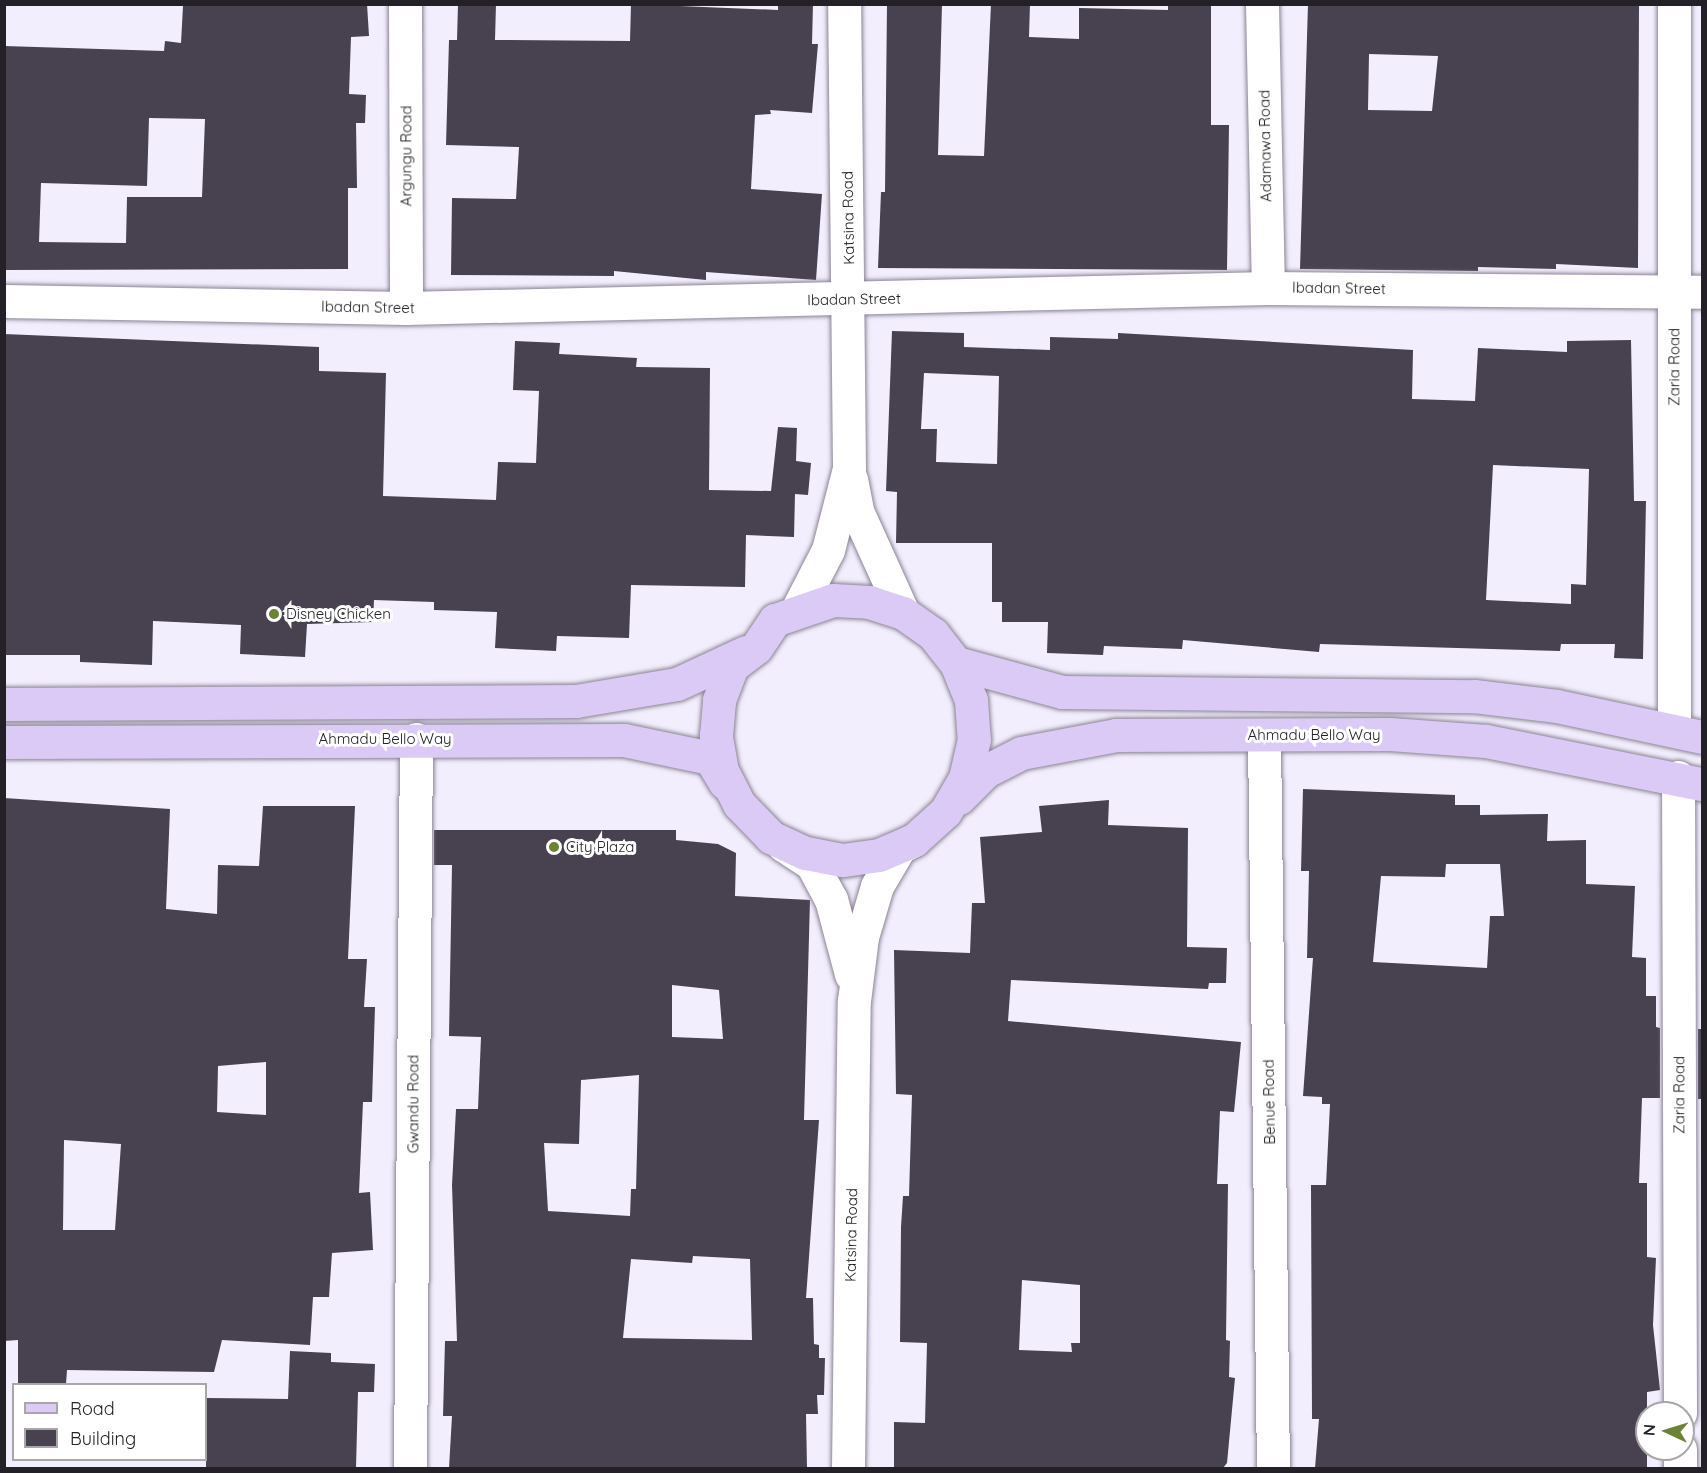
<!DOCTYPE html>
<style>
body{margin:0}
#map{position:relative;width:1707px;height:1473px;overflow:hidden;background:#f3eefd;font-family:Quicksand,sans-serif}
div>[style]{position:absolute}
.building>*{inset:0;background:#474150}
.roads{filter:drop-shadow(0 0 2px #8a8394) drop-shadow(0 0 2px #8a8394)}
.minor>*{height:33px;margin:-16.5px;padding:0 16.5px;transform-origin:16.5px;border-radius:16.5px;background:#fff}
.major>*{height:33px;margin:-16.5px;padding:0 16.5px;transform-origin:16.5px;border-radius:16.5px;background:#dbcaf5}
.dots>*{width:16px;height:16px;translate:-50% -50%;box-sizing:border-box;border:3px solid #fff;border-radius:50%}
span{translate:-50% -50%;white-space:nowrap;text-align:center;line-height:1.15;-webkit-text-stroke:6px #fff;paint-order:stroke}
.street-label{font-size:15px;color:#232027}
.poi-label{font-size:15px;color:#232027}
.left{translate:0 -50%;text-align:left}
.frame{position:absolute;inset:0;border:6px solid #232027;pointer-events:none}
.legend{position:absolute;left:12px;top:1383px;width:195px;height:78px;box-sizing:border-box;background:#fff;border:2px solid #a7a6a9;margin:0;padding:8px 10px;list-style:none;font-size:18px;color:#232027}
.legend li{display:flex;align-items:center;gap:12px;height:30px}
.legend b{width:30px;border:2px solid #a7a6a9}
.north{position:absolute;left:1635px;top:1401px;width:60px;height:60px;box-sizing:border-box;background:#fff;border:2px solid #a7a6a9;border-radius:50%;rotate:274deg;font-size:16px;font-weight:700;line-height:24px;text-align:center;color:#232027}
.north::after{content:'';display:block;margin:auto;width:21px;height:27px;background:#6c8234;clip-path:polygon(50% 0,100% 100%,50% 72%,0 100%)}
</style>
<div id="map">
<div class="building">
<div style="clip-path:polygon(evenodd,224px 4px,367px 4px,369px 36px,351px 37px,349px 94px,366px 95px,365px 123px,356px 123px,357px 188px,348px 188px,348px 269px,4px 270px,4px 46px,164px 51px,165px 41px,181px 43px,183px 6px,224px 4px,149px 118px,205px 119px,202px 197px,127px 197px,126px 243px,39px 242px,41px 183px,147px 186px,149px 118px)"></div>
<div style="clip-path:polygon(458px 4px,496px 4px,495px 40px,630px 41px,631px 4px,778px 10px,778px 4px,813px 4px,812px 44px,818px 44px,812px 113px,770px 110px,771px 114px,755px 115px,751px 189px,822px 194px,816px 280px,706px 272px,706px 280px,614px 271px,614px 276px,451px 275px,452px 198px,516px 199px,519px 147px,446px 145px,449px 40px,457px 40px)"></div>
<div style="clip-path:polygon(887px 4px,942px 4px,938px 155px,984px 156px,991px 4px,1030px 4px,1029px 37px,1079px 39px,1079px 8px,1168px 10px,1168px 4px,1211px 4px,1211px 125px,1229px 125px,1227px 270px,878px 268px,881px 192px,885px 192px)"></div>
<div style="clip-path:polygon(evenodd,1308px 4px,1639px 4px,1638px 268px,1556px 264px,1556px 269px,1478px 267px,1478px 271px,1300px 269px,1308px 4px,1369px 54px,1438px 56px,1432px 111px,1368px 110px,1369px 54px)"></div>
<div style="clip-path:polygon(evenodd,892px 331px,964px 333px,964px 347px,1050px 350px,1050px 337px,1118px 339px,1118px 333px,1413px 350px,1412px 399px,1475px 401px,1478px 348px,1567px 352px,1567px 341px,1631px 340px,1634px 501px,1646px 501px,1643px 659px,1614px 658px,1615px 644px,1561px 644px,1560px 651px,1320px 644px,1319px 652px,1183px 640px,1182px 649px,1104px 646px,1103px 655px,1047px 653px,1048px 622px,1002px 622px,1002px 602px,992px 602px,992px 543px,896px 543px,897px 492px,886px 491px,892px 331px,924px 373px,999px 376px,997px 464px,936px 462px,937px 429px,921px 429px,924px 373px,892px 331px,1493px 465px,1589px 469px,1586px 585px,1571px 584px,1571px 604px,1486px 600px,1493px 465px)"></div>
<div style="clip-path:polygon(4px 334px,319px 347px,319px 371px,386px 373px,383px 496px,496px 500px,498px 462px,536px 463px,539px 391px,513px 390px,515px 341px,560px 343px,559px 354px,637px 358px,636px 367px,710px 368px,709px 490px,771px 491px,778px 427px,797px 428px,796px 461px,811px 463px,808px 495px,795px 494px,794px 537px,746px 535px,745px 587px,631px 585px,629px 638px,557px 636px,556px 651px,495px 648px,497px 612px,434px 610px,434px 602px,374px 600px,373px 622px,307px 624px,305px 657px,240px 654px,241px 625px,153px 621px,152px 665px,80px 662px,80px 655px,4px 655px)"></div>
<div style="clip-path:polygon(evenodd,1303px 789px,1455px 795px,1455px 805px,1480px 805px,1480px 815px,1548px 814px,1547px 841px,1586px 840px,1586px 884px,1635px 886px,1632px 957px,1646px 958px,1646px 996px,1656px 996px,1656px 1027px,1660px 1028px,1660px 1098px,1642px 1098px,1639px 1183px,1647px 1183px,1647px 1257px,1656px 1258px,1653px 1325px,1660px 1390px,1647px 1392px,1647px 1468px,1315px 1468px,1319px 1419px,1312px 1419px,1311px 1185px,1326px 1185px,1330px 1104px,1322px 1104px,1322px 1097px,1303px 1096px,1313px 958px,1307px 958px,1309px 871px,1301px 871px,1303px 789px,1446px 864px,1500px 864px,1504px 916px,1490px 916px,1487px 968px,1373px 962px,1381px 876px,1445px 877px,1446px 864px)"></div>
<div style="clip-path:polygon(evenodd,4px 798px,170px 809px,166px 909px,217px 914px,218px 865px,259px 866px,263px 806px,355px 806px,348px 959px,367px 959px,364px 1007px,375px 1007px,372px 1102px,363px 1102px,359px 1193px,370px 1192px,373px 1250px,332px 1253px,329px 1297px,313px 1297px,310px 1345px,222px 1340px,214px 1372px,67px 1370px,66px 1384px,18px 1384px,18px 1340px,4px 1341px,4px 798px,266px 1062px,266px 1115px,217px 1112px,218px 1066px,266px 1062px,4px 798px,64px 1140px,121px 1144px,115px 1230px,63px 1230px,64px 1140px)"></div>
<div style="clip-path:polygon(evenodd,1109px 800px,1108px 825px,1188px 828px,1187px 947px,1227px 948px,1226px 983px,1209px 983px,1208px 989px,1011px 980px,1008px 1021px,1241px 1042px,1234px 1112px,1220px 1111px,1217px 1184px,1228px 1184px,1226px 1340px,1230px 1341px,1229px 1377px,1235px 1378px,1227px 1463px,1223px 1468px,894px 1468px,894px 1422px,925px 1423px,927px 1343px,900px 1342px,901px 1227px,903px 1196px,909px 1196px,912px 1095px,896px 1094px,894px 950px,970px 953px,972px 903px,985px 903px,980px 837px,1042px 832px,1039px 806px,1109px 800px,1022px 1280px,1080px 1285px,1080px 1343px,1071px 1343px,1072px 1352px,1019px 1350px,1022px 1280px)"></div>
<div style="clip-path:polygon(evenodd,434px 830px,676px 830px,676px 840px,718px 844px,736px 853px,735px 896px,810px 900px,804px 1120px,819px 1120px,806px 1298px,813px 1298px,814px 1344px,819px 1345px,819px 1358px,825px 1358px,824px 1395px,817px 1395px,818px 1414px,806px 1414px,807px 1468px,449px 1468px,452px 1416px,443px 1416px,445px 1341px,457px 1341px,452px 1185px,456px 1109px,478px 1109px,481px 1037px,449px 1036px,452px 865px,434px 865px,434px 830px,672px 985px,719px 990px,723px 1039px,672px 1037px,672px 985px,434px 830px,639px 1075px,636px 1189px,631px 1189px,630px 1216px,548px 1211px,544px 1143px,579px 1144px,581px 1080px,639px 1075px,434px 830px,693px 1256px,750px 1259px,752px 1340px,623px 1338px,631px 1259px,692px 1263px,693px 1256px)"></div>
<div style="clip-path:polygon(1698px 1029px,1702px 1029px,1702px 1099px,1698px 1099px)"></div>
<div style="clip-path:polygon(290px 1351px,331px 1353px,331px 1362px,375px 1364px,374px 1392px,358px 1392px,356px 1468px,206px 1468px,206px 1398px,288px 1399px)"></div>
</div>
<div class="roads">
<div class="minor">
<div style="left:405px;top:4px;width:304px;rotate:89.8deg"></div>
<div style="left:1262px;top:4px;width:284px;rotate:88.8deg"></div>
<div style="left:4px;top:301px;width:402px;rotate:1deg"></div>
<div style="left:406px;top:308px;width:862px;rotate:-1.33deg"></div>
<div style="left:1268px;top:288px;width:434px;rotate:0.5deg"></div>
<div style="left:851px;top:479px;width:33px;rotate:79deg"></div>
<div style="left:857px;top:511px;width:112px;rotate:65.7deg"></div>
<div style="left:798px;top:608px;width:65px;rotate:-62.7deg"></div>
<div style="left:828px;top:550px;width:85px;rotate:-75.6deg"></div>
<div style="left:849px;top:468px;width:464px;rotate:-90.6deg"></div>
<div style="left:1674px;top:729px;width:725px;rotate:-90deg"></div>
<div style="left:1264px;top:736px;width:732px;rotate:89.3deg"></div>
<div style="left:1678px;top:777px;width:636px;rotate:89.82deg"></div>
<div style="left:783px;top:845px;width:35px;rotate:33deg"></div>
<div style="left:812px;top:864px;width:40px;rotate:62deg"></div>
<div style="left:831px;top:899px;width:78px;rotate:75.1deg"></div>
<div style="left:1680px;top:1449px;width:19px;rotate:90deg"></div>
<div style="left:410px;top:1468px;width:729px;rotate:-89.53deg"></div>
<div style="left:848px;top:1468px;width:467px;rotate:-89.3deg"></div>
<div style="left:854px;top:1001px;width:64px;rotate:-82.9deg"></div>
<div style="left:862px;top:937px;width:53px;rotate:-73.6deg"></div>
<div style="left:877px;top:886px;width:45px;rotate:-59.5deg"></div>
<div style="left:900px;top:847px;width:16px;rotate:-27deg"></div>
</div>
<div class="major">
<div style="left:833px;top:600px;width:36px;rotate:3deg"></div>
<div style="left:869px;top:602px;width:36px;rotate:18deg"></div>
<div style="left:903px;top:613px;width:37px;rotate:35deg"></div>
<div style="left:933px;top:634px;width:37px;rotate:52deg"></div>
<div style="left:956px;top:663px;width:40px;rotate:68deg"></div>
<div style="left:971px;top:700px;width:39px;rotate:86deg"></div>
<div style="left:974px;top:739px;width:40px;rotate:103deg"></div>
<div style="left:965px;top:778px;width:39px;rotate:120deg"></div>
<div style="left:945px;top:812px;width:42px;rotate:137.9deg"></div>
<div style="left:914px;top:840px;width:38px;rotate:157deg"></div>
<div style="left:879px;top:855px;width:37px;rotate:172deg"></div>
<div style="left:842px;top:860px;width:38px;rotate:-169deg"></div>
<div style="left:805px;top:853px;width:38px;rotate:-155deg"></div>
<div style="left:771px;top:837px;width:46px;rotate:-134.1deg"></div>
<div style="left:739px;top:804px;width:37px;rotate:-117deg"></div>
<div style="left:722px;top:771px;width:36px;rotate:-100deg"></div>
<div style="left:716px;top:736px;width:36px;rotate:-85deg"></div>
<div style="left:719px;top:700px;width:36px;rotate:-69deg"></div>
<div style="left:732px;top:666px;width:30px;rotate:-37deg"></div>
<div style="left:756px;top:648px;width:34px;rotate:-56deg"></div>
<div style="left:775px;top:620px;width:61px;rotate:-19deg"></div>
<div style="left:956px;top:663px;width:110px;rotate:15.3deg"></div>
<div style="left:1062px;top:692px;width:412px;rotate:0.6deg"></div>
<div style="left:1474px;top:696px;width:84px;rotate:6.9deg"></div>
<div style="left:1557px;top:706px;width:148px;rotate:12.1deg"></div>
<div style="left:4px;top:704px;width:572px;rotate:-0.3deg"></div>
<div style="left:576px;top:701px;width:102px;rotate:-9.6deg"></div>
<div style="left:677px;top:684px;width:76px;rotate:-24.9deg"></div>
<div style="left:4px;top:742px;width:620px;rotate:-0.18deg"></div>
<div style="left:624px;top:740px;width:88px;rotate:11.8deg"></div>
<div style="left:710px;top:758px;width:29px;rotate:59deg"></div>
<div style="left:959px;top:798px;width:38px;rotate:-45deg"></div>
<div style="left:986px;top:771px;width:39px;rotate:-27deg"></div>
<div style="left:1021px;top:753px;width:97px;rotate:-10.7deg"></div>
<div style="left:1116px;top:735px;width:274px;rotate:-0.2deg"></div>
<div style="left:1390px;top:734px;width:96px;rotate:4.2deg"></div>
<div style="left:1486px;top:741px;width:220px;rotate:11.3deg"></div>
</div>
</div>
<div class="dots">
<div style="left:274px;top:614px;background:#6c8234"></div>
<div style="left:554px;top:847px;background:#6c8234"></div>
</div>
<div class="street-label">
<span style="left:1265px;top:146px;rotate:-91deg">Adamawa Road</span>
<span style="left:406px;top:156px;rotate:-90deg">Argungu Road</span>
<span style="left:848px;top:218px;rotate:-91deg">Katsina Road</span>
<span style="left:1339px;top:288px;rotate:1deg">Ibadan Street</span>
<span style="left:854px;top:299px;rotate:-1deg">Ibadan Street</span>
<span style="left:368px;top:307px;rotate:1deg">Ibadan Street</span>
<span style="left:1674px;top:367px;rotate:-90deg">Zaria Road</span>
<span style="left:1314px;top:735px">Ahmadu Bello Way</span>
<span style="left:385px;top:739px">Ahmadu Bello Way</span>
<span style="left:1679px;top:1095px;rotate:-90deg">Zaria Road</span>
<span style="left:1269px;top:1102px;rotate:-91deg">Benue Road</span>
<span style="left:413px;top:1104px;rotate:-90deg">Gwandu Road</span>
<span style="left:851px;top:1235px;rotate:-89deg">Katsina Road</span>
</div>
<div class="poi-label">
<span class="left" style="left:286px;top:614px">Disney Chicken</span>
<span class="left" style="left:566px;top:847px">City Plaza</span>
</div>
<div class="frame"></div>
<ul class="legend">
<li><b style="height:8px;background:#dbcaf5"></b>Road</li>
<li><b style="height:16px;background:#474150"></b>Building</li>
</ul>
<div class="north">N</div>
</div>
